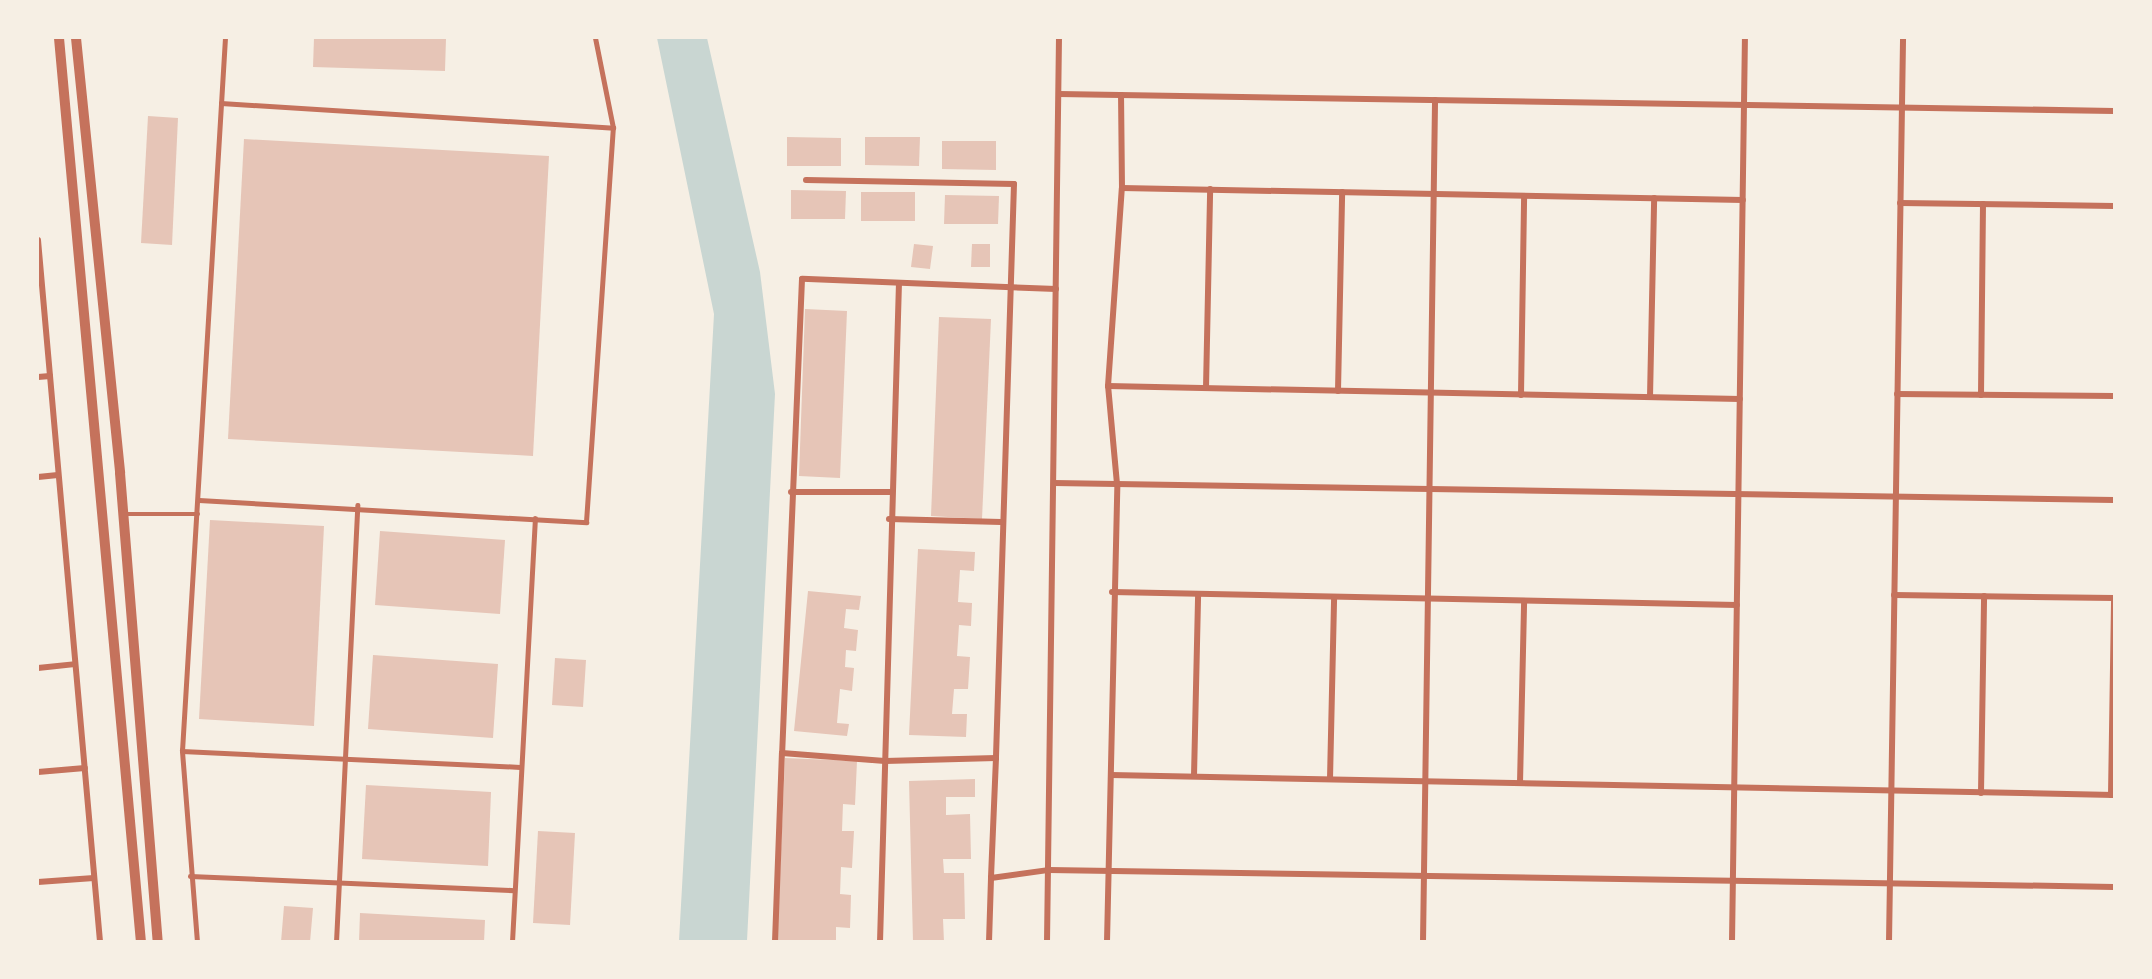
<!DOCTYPE html>
<style>
body{margin:0}
#map{position:relative;width:2152px;height:979px;overflow:hidden;background:#f6efe4;font-family:Bitter,serif}
div>[style]{position:absolute}
.water>*{inset:0;background:#c9d6d2}
.building>*{inset:0;background:#e6c5b7}
.service>*{height:4.5px;margin:-2.25px;padding:0 2.25px;transform-origin:2.25px;border-radius:2.25px;background:#c5725c}
.minor>*{height:6px;margin:-3px;padding:0 3px;transform-origin:3px;border-radius:3px;background:#c5725c}
.tertiary>*{height:10px;margin:-5px;padding:0 5px;transform-origin:5px;border-radius:5px;background:#c5725c}
span{translate:-50% -50%;white-space:nowrap;text-align:center;line-height:1.15;-webkit-text-stroke:4.5px #f6efe4;paint-order:stroke}
.frame{position:absolute;inset:0;border:39px solid #f6efe4;pointer-events:none}
</style>
<div id="map">
<div class="water">
<div style="clip-path:polygon(657px 38px,707px 38px,760px 272px,775px 394px,747px 941px,679px 941px,714px 314px)"></div>
</div>
<div class="building">
<div style="clip-path:polygon(314px 38px,446px 38px,445px 71px,313px 67px)"></div>
<div style="clip-path:polygon(148px 116px,178px 118px,172px 245px,141px 243px)"></div>
<div style="clip-path:polygon(787px 137px,841px 138px,841px 166px,787px 166px)"></div>
<div style="clip-path:polygon(865px 137px,920px 137px,919px 166px,865px 165px)"></div>
<div style="clip-path:polygon(244px 139px,549px 156px,533px 456px,228px 439px)"></div>
<div style="clip-path:polygon(942px 141px,996px 141px,996px 170px,942px 169px)"></div>
<div style="clip-path:polygon(791px 190px,846px 191px,845px 219px,791px 219px)"></div>
<div style="clip-path:polygon(861px 192px,915px 192px,915px 221px,861px 221px)"></div>
<div style="clip-path:polygon(945px 195px,999px 196px,998px 224px,944px 224px)"></div>
<div style="clip-path:polygon(914px 244px,933px 246px,930px 269px,911px 267px)"></div>
<div style="clip-path:polygon(972px 244px,990px 244px,990px 267px,971px 267px)"></div>
<div style="clip-path:polygon(805px 309px,847px 311px,840px 478px,799px 476px)"></div>
<div style="clip-path:polygon(939px 317px,991px 319px,982px 519px,931px 516px)"></div>
<div style="clip-path:polygon(210px 520px,324px 526px,314px 726px,199px 719px)"></div>
<div style="clip-path:polygon(380px 531px,505px 540px,500px 614px,375px 605px)"></div>
<div style="clip-path:polygon(918px 549px,975px 552px,974px 571px,960px 570px,958px 602px,972px 603px,971px 626px,959px 625px,957px 656px,970px 657px,968px 689px,954px 689px,952px 714px,967px 714px,966px 737px,909px 735px)"></div>
<div style="clip-path:polygon(808px 591px,861px 596px,859px 610px,846px 609px,844px 628px,858px 630px,856px 651px,846px 650px,845px 667px,854px 668px,852px 691px,840px 689px,837px 723px,849px 724px,847px 736px,794px 731px)"></div>
<div style="clip-path:polygon(373px 655px,498px 664px,493px 738px,368px 729px)"></div>
<div style="clip-path:polygon(555px 658px,586px 660px,583px 707px,552px 705px)"></div>
<div style="clip-path:polygon(785px 758px,857px 761px,855px 805px,843px 804px,842px 831px,854px 831px,852px 868px,841px 867px,840px 894px,851px 895px,850px 928px,836px 927px,836px 942px,777px 942px)"></div>
<div style="clip-path:polygon(975px 779px,975px 797px,946px 797px,946px 815px,970px 814px,971px 859px,943px 859px,944px 873px,964px 873px,965px 919px,943px 919px,944px 942px,913px 942px,909px 781px)"></div>
<div style="clip-path:polygon(366px 785px,491px 792px,488px 866px,362px 859px)"></div>
<div style="clip-path:polygon(538px 831px,575px 833px,570px 925px,533px 923px)"></div>
<div style="clip-path:polygon(284px 906px,313px 908px,310px 942px,281px 942px)"></div>
<div style="clip-path:polygon(360px 913px,485px 920px,484px 942px,359px 942px)"></div>
</div>
<div class="service">
<div style="left:221px;top:103px;width:393px;rotate:3.6deg"></div>
<div style="left:199px;top:500px;width:388px;rotate:3.3deg"></div>
<div style="left:586px;top:522px;width:395px;rotate:-86.1deg"></div>
<div style="left:613px;top:128px;width:92px;rotate:-101.3deg"></div>
<div style="left:123px;top:514px;width:75px"></div>
<div style="left:182px;top:751px;width:338px;rotate:2.7deg"></div>
<div style="left:190px;top:876px;width:324px;rotate:2.5deg"></div>
<div style="left:197px;top:942px;width:192px;rotate:-94.5deg"></div>
<div style="left:182px;top:751px;width:714px;rotate:-86.55deg"></div>
<div style="left:336px;top:942px;width:437px;rotate:-87.2deg"></div>
<div style="left:512px;top:942px;width:424px;rotate:-86.9deg"></div>
</div>
<div class="minor">
<div style="left:1059px;top:94px;width:1055px;rotate:0.92deg"></div>
<div style="left:806px;top:180px;width:208px;rotate:1.1deg"></div>
<div style="left:1014px;top:184px;width:574px;rotate:91.8deg"></div>
<div style="left:1122px;top:188px;width:621px;rotate:1.11deg"></div>
<div style="left:1900px;top:203px;width:214px;rotate:0.8deg"></div>
<div style="left:38px;top:240px;width:705px;rotate:84.95deg"></div>
<div style="left:1056px;top:289px;width:254px;rotate:-177.7deg"></div>
<div style="left:802px;top:279px;width:474px;rotate:92.4deg"></div>
<div style="left:782px;top:753px;width:103px;rotate:4.4deg"></div>
<div style="left:885px;top:761px;width:111px;rotate:-1.5deg"></div>
<div style="left:996px;top:758px;width:120px;rotate:92.4deg"></div>
<div style="left:991px;top:878px;width:59px;rotate:-7.9deg"></div>
<div style="left:1049px;top:870px;width:1065px;rotate:0.91deg"></div>
<div style="left:38px;top:377px;width:12px;rotate:-5deg"></div>
<div style="left:1108px;top:386px;width:632px;rotate:1.18deg"></div>
<div style="left:1206px;top:388px;width:199px;rotate:-88.8deg"></div>
<div style="left:1338px;top:391px;width:199px;rotate:-88.8deg"></div>
<div style="left:1897px;top:394px;width:217px;rotate:0.5deg"></div>
<div style="left:1521px;top:395px;width:199px;rotate:-89.1deg"></div>
<div style="left:1981px;top:395px;width:191px;rotate:-89.4deg"></div>
<div style="left:1650px;top:397px;width:199px;rotate:-88.8deg"></div>
<div style="left:38px;top:477px;width:20px;rotate:-6deg"></div>
<div style="left:1054px;top:483px;width:1060px;rotate:0.92deg"></div>
<div style="left:791px;top:492px;width:99px"></div>
<div style="left:889px;top:519px;width:112px;rotate:1.5deg"></div>
<div style="left:1112px;top:592px;width:625px;rotate:1.19deg"></div>
<div style="left:1894px;top:595px;width:220px;rotate:0.8deg"></div>
<div style="left:38px;top:668px;width:37px;rotate:-6deg"></div>
<div style="left:38px;top:772px;width:47px;rotate:-4.9deg"></div>
<div style="left:1111px;top:775px;width:1003px;rotate:1.14deg"></div>
<div style="left:1194px;top:776px;width:182px;rotate:-88.7deg"></div>
<div style="left:1330px;top:779px;width:182px;rotate:-88.7deg"></div>
<div style="left:1520px;top:783px;width:182px;rotate:-88.7deg"></div>
<div style="left:1981px;top:793px;width:197px;rotate:-89.1deg"></div>
<div style="left:2111px;top:795px;width:195px;rotate:-89.1deg"></div>
<div style="left:38px;top:882px;width:56px;rotate:-4.1deg"></div>
<div style="left:775px;top:942px;width:189px;rotate:-87.9deg"></div>
<div style="left:880px;top:942px;width:658px;rotate:-88.35deg"></div>
<div style="left:989px;top:942px;width:64px;rotate:-88.2deg"></div>
<div style="left:1047px;top:942px;width:904px;rotate:-89.24deg"></div>
<div style="left:1107px;top:942px;width:458px;rotate:-88.7deg"></div>
<div style="left:1117px;top:484px;width:98px;rotate:-95.2deg"></div>
<div style="left:1108px;top:386px;width:198px;rotate:-86deg"></div>
<div style="left:1122px;top:188px;width:93px;rotate:-90.6deg"></div>
<div style="left:1423px;top:942px;width:842px;rotate:-89.18deg"></div>
<div style="left:1732px;top:942px;width:904px;rotate:-89.18deg"></div>
<div style="left:1889px;top:942px;width:904px;rotate:-89.11deg"></div>
</div>
<div class="tertiary">
<div style="left:59px;top:38px;width:908px;rotate:84.82deg"></div>
<div style="left:76px;top:38px;width:437px;rotate:84.2deg"></div>
<div style="left:120px;top:473px;width:471px;rotate:85.4deg"></div>
</div>
<div class="frame"></div>
</div>
